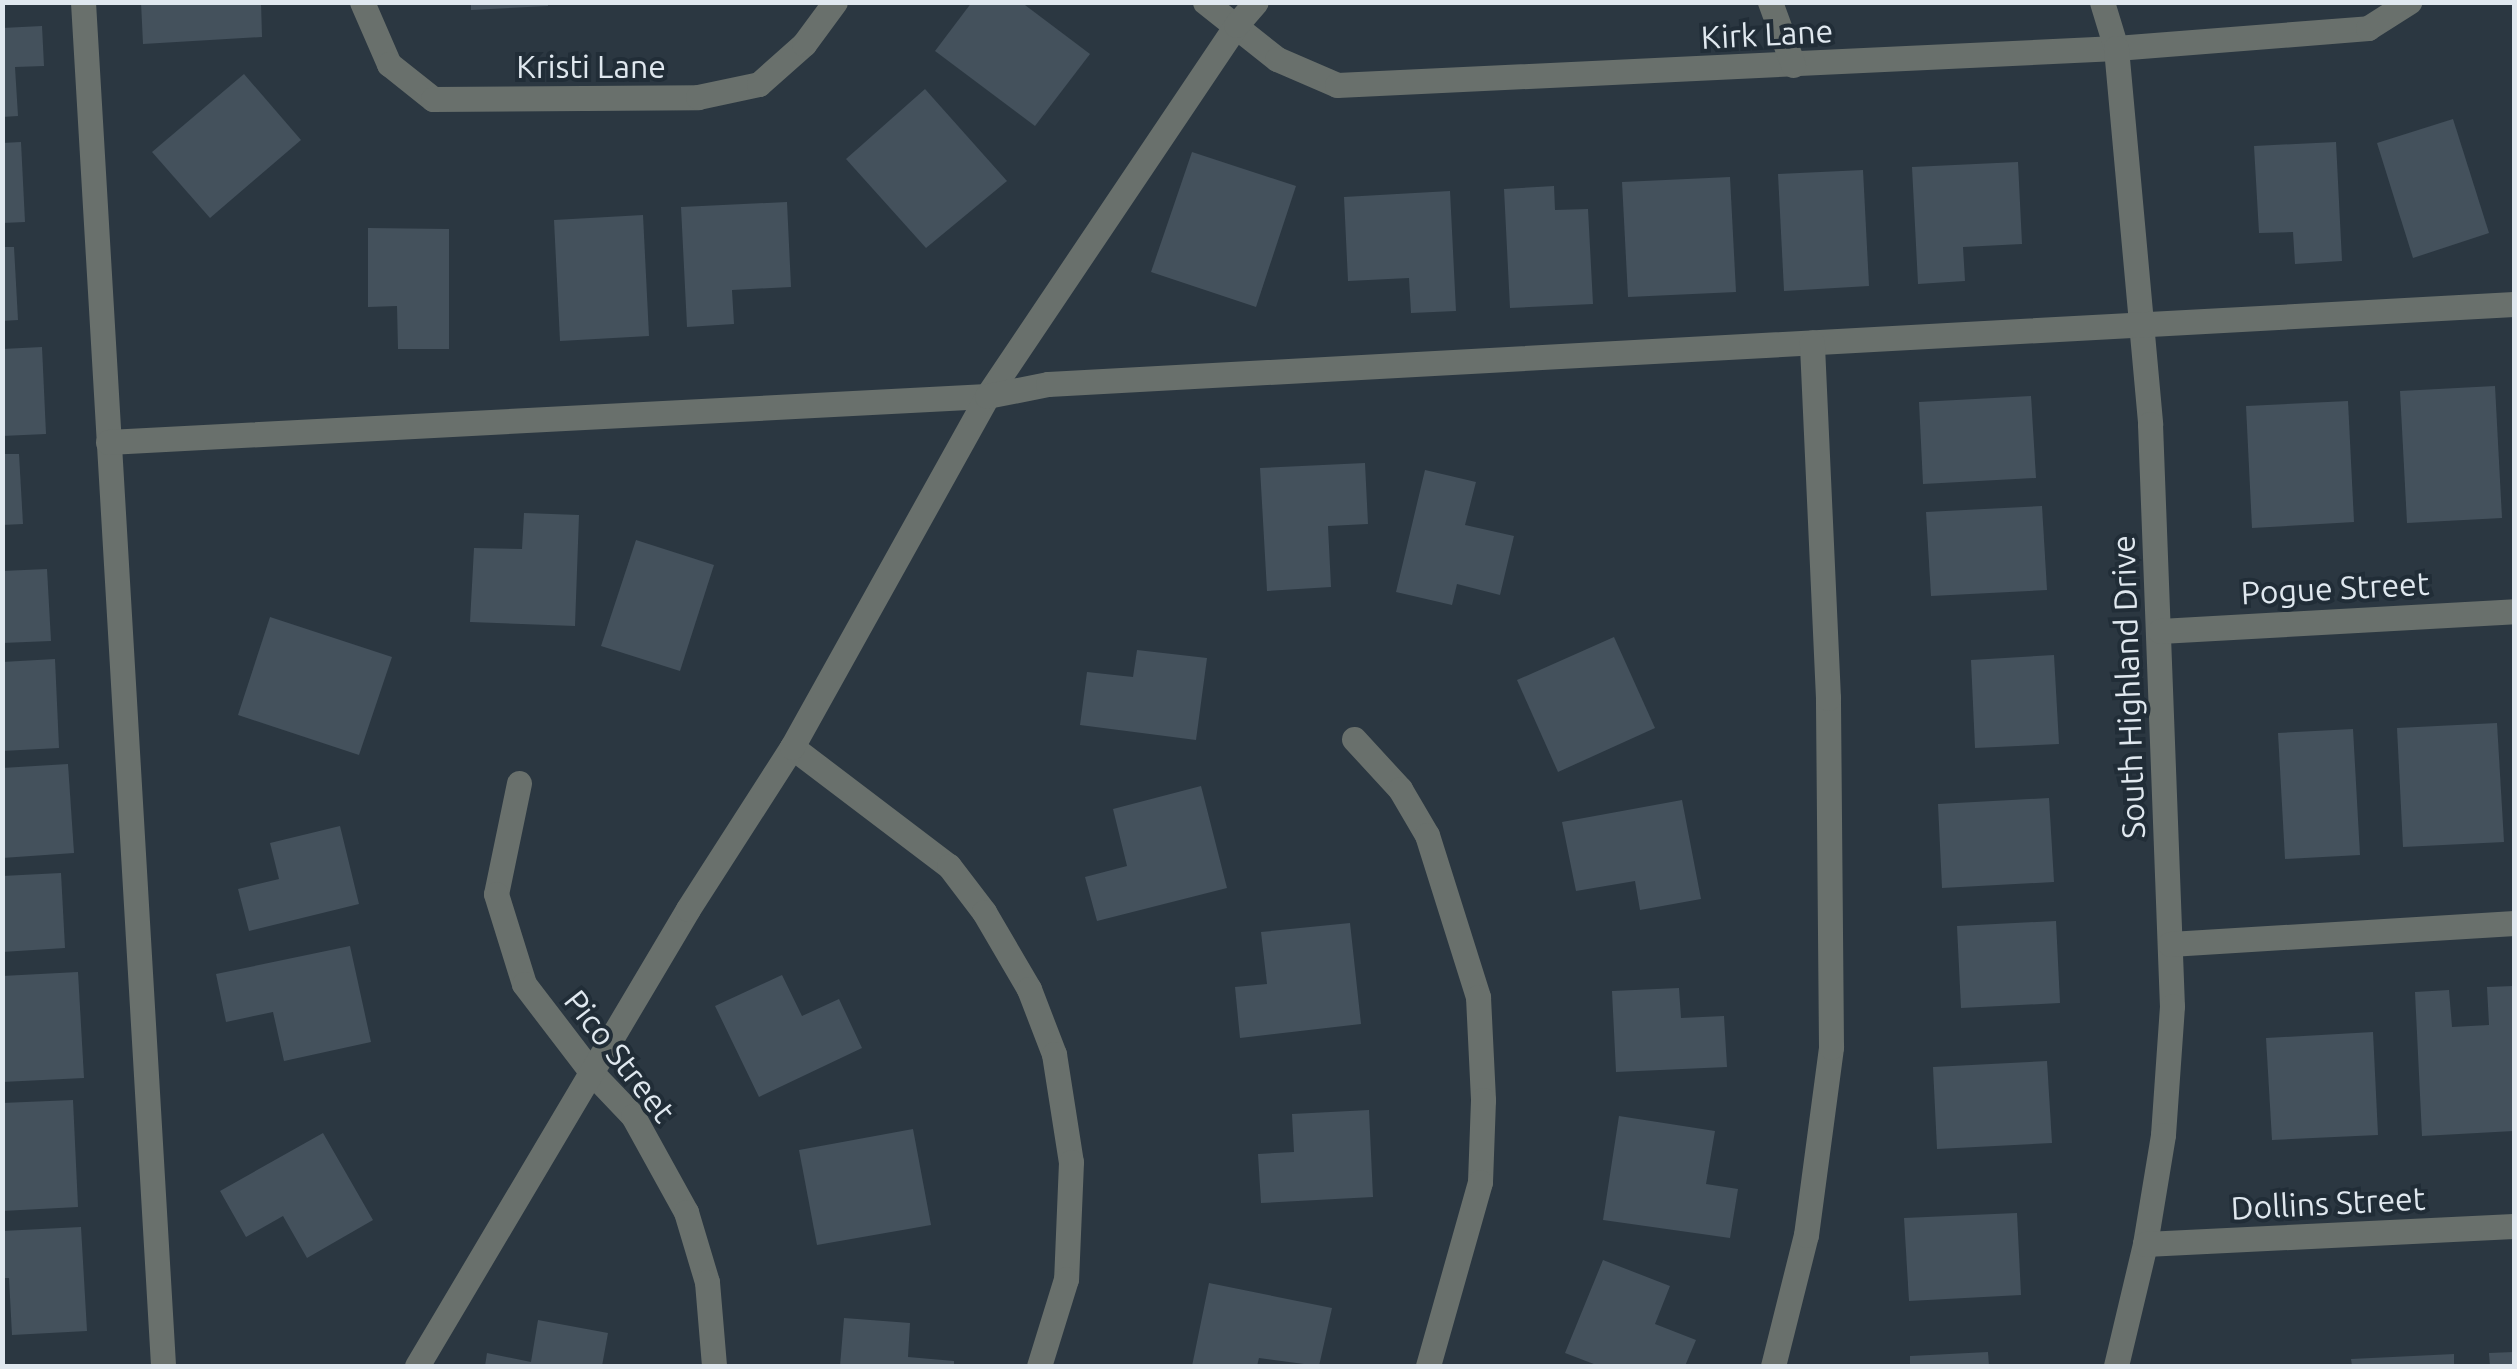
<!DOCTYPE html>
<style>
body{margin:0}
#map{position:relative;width:2517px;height:1369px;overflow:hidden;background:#2b3741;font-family:Ubuntu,sans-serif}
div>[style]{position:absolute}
.building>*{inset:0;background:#44515c}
.minor>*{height:25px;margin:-12.5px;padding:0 12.5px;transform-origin:12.5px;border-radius:12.5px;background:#69706c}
span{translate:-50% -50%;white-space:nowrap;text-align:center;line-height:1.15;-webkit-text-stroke:8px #212d37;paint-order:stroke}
.street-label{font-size:32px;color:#e0e8ef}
.frame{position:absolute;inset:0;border:5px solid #e0e8ef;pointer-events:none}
</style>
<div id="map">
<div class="building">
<div style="clip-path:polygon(141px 2px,261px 2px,262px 37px,143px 44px)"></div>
<div style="clip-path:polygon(471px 2px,548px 2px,548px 6px,471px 10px)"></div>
<div style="clip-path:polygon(972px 2px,1021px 2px,1090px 54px,1035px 126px,935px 51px)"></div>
<div style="clip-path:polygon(42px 26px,44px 66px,15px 67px,18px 116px,2px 117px,2px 28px)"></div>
<div style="clip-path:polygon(244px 74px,301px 140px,210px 218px,152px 152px)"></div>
<div style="clip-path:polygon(925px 89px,1007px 181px,926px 248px,846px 159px)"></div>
<div style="clip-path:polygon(2453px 119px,2489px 233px,2413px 258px,2377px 143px)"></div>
<div style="clip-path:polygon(21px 142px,25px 222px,2px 223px,2px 143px)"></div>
<div style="clip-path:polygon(2336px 142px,2342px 261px,2295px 264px,2293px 232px,2259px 233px,2254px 146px)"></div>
<div style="clip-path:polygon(1192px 152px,1296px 186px,1256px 307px,1151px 272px)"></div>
<div style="clip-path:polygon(2018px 162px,2022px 244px,1963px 247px,1965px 281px,1918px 284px,1912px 167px)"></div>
<div style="clip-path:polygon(1863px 170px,1869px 286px,1784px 291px,1778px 174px)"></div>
<div style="clip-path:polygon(1730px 177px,1736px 292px,1628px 297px,1622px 182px)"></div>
<div style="clip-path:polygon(1554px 186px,1555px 210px,1588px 209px,1593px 304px,1510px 308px,1504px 189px)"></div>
<div style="clip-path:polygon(1450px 191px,1456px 311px,1411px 313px,1409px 278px,1348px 281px,1344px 197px)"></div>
<div style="clip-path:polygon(787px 202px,791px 287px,732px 290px,734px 324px,687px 327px,681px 207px)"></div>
<div style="clip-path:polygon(643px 215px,649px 336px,560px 341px,554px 220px)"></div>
<div style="clip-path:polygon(368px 228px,449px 229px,449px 349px,398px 349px,397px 306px,368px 307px)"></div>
<div style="clip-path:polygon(2px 247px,14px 247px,18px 320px,2px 321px)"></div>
<div style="clip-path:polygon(42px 347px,46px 434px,2px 436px,2px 349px)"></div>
<div style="clip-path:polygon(2495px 386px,2502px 518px,2407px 523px,2400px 391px)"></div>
<div style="clip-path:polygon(2031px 396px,2036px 478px,1923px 484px,1919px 402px)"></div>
<div style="clip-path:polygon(2348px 401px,2354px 522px,2252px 528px,2246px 406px)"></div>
<div style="clip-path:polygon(2px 454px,19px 454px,23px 524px,2px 525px)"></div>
<div style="clip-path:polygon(1365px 463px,1368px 524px,1328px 526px,1331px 587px,1267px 591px,1260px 468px)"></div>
<div style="clip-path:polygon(1425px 470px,1476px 482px,1465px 525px,1514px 536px,1500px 595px,1457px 584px,1452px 605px,1396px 592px)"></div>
<div style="clip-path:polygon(2042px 506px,2047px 590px,1931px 596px,1926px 512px)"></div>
<div style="clip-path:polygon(524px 513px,579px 515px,575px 626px,470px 622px,474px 548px,522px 549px)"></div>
<div style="clip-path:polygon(636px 540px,714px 565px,680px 671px,601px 646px)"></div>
<div style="clip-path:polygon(47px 569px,51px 641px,2px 643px,2px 571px)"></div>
<div style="clip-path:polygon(270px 617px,392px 657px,359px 755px,238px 715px)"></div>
<div style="clip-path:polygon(1614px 637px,1655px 728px,1558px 772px,1517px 680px)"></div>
<div style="clip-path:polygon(1137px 650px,1207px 658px,1196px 740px,1080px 725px,1087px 672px,1133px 677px)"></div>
<div style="clip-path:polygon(2054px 655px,2059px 744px,1975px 748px,1971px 660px)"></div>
<div style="clip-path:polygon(55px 659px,59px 748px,2px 751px,2px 662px)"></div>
<div style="clip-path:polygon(2497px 723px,2504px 842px,2403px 847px,2397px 728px)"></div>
<div style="clip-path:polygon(2353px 729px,2360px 855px,2285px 859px,2278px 733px)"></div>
<div style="clip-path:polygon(68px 764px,74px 853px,2px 858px,2px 768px)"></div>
<div style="clip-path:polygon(1201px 786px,1227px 888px,1097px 921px,1085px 877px,1127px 866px,1113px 809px)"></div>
<div style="clip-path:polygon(2049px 798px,2054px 882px,1942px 888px,1938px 804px)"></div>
<div style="clip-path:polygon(1682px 800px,1701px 899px,1640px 910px,1635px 881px,1576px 891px,1562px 822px)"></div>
<div style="clip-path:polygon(340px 826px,359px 904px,249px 931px,238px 889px,279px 879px,270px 843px)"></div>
<div style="clip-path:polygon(61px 873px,65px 948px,2px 952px,2px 876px)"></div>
<div style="clip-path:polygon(2056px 921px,2060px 1003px,1961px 1008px,1957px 926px)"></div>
<div style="clip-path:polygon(1350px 923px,1361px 1024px,1240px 1038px,1235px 987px,1267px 984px,1261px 932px)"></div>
<div style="clip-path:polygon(350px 946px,371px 1042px,284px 1061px,273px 1012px,226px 1022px,216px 974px)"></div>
<div style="clip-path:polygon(78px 972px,84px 1078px,2px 1082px,2px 976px)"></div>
<div style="clip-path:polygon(782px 975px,802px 1016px,839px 999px,862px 1048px,759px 1097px,715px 1006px)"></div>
<div style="clip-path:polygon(2514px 986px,2514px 1131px,2422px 1136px,2415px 992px,2449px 990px,2452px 1027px,2489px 1025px,2487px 987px)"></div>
<div style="clip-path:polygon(1679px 988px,1681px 1018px,1724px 1016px,1727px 1067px,1616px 1072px,1612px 991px)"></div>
<div style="clip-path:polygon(2373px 1032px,2378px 1135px,2272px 1140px,2266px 1038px)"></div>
<div style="clip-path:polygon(2047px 1061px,2052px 1143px,1937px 1149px,1933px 1067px)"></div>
<div style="clip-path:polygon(73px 1100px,78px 1207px,2px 1211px,2px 1103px)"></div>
<div style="clip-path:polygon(1369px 1110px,1373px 1197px,1261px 1203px,1258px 1154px,1294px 1152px,1292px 1114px)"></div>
<div style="clip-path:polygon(1619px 1116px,1715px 1131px,1706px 1184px,1738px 1189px,1730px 1238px,1603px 1220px)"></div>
<div style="clip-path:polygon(913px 1129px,931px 1225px,817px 1245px,799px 1150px)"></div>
<div style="clip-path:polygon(323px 1133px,373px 1220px,307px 1258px,283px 1216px,246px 1237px,220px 1191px)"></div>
<div style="clip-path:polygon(2017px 1213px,2021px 1295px,1909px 1301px,1904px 1218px)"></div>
<div style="clip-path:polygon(81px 1227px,87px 1331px,12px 1335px,9px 1278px,2px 1278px,2px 1231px)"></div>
<div style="clip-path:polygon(1603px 1260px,1670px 1286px,1655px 1324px,1696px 1340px,1685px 1366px,1599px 1366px,1565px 1353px)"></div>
<div style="clip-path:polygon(1209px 1283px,1332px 1308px,1319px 1366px,1259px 1358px,1257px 1366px,1192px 1366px)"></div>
<div style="clip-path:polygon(844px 1318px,910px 1323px,908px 1357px,954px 1361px,954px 1366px,840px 1366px)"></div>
<div style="clip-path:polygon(538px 1320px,608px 1333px,602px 1366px,485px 1366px,487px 1353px,531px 1362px)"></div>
<div style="clip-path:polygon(1988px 1352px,1989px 1366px,1910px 1366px,1910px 1356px)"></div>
<div style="clip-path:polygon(2514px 1352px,2514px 1366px,2490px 1366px,2489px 1353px)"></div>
<div style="clip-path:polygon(2454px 1354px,2454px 1366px,2352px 1366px,2351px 1359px)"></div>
</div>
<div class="minor">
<div style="left:83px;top:2px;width:1366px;rotate:86.64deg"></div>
<div style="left:362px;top:2px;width:68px;rotate:66.5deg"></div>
<div style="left:389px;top:64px;width:56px;rotate:38.5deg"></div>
<div style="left:433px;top:99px;width:265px;rotate:-0.4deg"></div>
<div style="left:698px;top:97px;width:62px;rotate:-12deg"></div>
<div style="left:759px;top:84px;width:60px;rotate:-41.6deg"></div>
<div style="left:804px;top:44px;width:52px;rotate:-53.6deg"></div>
<div style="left:1205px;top:2px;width:92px;rotate:38.4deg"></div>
<div style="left:1277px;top:59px;width:65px;rotate:23.4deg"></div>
<div style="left:1337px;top:85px;width:780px;rotate:-2.72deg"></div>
<div style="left:2116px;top:48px;width:253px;rotate:-4.5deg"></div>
<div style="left:2368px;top:28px;width:49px;rotate:-32.4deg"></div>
<div style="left:1770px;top:2px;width:67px;rotate:69.9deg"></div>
<div style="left:2102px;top:2px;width:48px;rotate:73.1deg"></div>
<div style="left:2116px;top:48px;width:378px;rotate:84.8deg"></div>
<div style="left:2150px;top:424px;width:582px;rotate:87.84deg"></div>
<div style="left:2172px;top:1006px;width:129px;rotate:94deg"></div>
<div style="left:2163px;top:1135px;width:110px;rotate:99.4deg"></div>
<div style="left:2145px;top:1244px;width:125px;rotate:103.4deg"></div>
<div style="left:108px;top:442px;width:880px;rotate:-3deg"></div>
<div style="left:987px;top:396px;width:447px;rotate:-56.1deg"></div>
<div style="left:1236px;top:25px;width:30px;rotate:-49deg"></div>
<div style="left:2160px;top:631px;width:355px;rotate:-3.2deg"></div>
<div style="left:1354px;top:739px;width:68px;rotate:47.4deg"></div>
<div style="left:1400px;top:789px;width:53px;rotate:59.6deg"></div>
<div style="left:1427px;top:835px;width:170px;rotate:72.5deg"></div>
<div style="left:1478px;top:997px;width:103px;rotate:87.2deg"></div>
<div style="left:1483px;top:1100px;width:82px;rotate:92.1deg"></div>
<div style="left:1480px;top:1182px;width:191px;rotate:105.8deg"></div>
<div style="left:792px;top:747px;width:197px;rotate:37.2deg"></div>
<div style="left:949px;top:866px;width:58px;rotate:52.7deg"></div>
<div style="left:984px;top:912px;width:89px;rotate:59.7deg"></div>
<div style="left:1029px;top:989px;width:70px;rotate:69deg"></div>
<div style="left:1054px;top:1054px;width:109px;rotate:81.1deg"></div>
<div style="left:1071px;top:1162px;width:117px;rotate:92.4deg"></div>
<div style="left:1066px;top:1279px;width:91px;rotate:107.2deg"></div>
<div style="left:519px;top:783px;width:113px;rotate:101.7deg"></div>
<div style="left:496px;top:894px;width:94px;rotate:72.7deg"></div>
<div style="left:524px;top:984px;width:112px;rotate:52.6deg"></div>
<div style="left:592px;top:1073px;width:59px;rotate:46.4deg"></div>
<div style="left:633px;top:1116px;width:110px;rotate:61.1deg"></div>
<div style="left:686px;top:1212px;width:73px;rotate:73.3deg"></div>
<div style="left:707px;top:1282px;width:84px;rotate:85.2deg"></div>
<div style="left:2170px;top:944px;width:345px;rotate:-3.5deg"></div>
<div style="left:2145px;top:1244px;width:369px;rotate:-2.8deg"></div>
<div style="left:417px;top:1366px;width:531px;rotate:-59.33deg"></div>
<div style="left:688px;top:909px;width:193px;rotate:-57.3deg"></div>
<div style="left:792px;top:747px;width:402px;rotate:-60.9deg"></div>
<div style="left:987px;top:396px;width:62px;rotate:-11.1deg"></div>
<div style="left:1048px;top:384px;width:1468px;rotate:-3.12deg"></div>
<div style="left:1773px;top:1366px;width:135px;rotate:-75.9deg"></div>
<div style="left:1806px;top:1235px;width:190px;rotate:-82.4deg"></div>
<div style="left:1831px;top:1047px;width:349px;rotate:-90.5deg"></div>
<div style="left:1828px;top:698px;width:356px;rotate:-92.6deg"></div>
</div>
<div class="street-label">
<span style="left:1767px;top:34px;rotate:-3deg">Kirk Lane</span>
<span style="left:591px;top:66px">Kristi Lane</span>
<span style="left:2335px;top:588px;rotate:-3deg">Pogue Street</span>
<span style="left:2128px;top:687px;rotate:-92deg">South Highland Drive</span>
<span style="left:620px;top:1056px;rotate:52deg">Pico Street</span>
<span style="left:2328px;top:1203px;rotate:-3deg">Dollins Street</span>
</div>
<div class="frame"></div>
</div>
